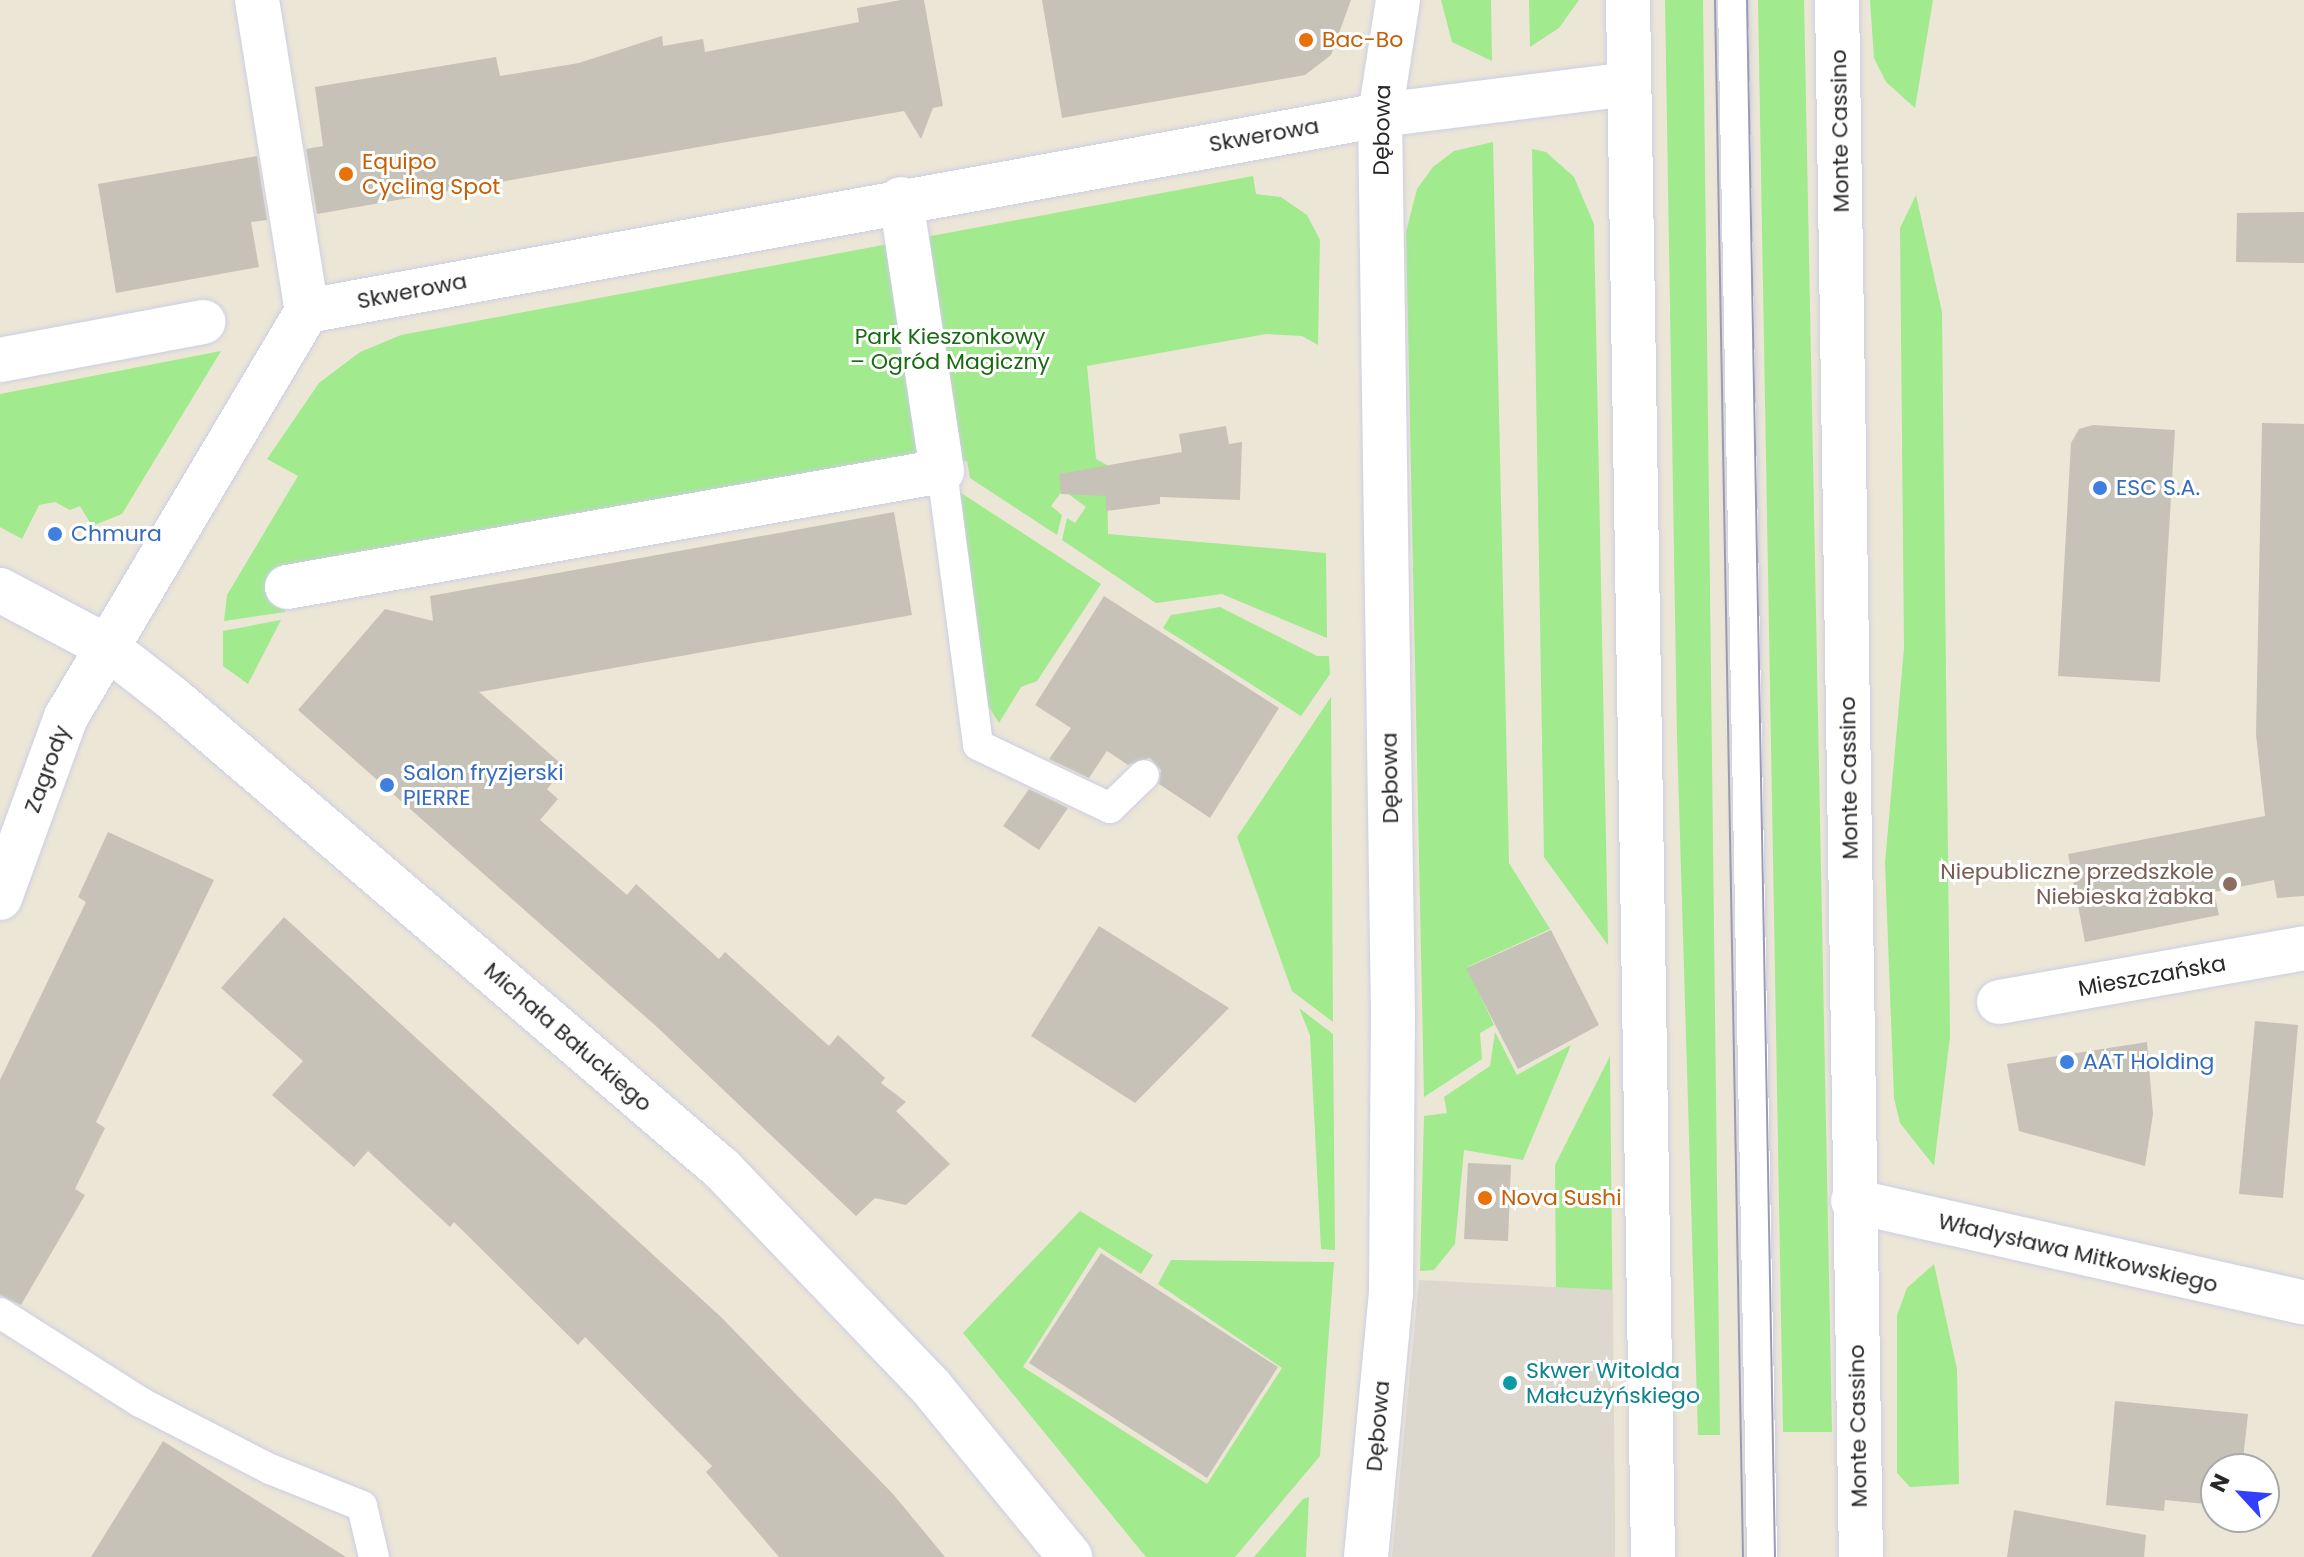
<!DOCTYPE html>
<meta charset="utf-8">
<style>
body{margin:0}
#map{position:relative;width:2304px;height:1557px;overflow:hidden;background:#ece6d7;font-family:Poppins,sans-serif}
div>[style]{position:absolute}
.green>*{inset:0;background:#a1ea8d}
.plaza>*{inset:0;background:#dcd8ce}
.building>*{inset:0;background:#c7c2b7}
.roads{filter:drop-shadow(0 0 2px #cccee3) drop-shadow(0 0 2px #cccee3)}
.service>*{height:30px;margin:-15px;padding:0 15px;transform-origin:15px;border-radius:15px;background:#fff}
.minor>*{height:44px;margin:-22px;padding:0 22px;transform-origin:22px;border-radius:22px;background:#fff}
.secondary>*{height:44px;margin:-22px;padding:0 22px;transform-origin:22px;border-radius:22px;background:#fff}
.tram>*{height:2px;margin:-1px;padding:0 1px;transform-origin:1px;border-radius:1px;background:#9a9ab5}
.dots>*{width:22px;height:22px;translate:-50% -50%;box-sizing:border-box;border:4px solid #fff;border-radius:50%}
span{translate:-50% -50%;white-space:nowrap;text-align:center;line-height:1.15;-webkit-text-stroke:6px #fff;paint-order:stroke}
.food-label{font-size:22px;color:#c56008}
.left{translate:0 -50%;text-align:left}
.street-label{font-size:22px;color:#282828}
.park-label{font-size:22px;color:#196b11}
.shop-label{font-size:22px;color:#366cbe}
.education-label{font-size:22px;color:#785e54}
.right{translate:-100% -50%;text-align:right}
.culture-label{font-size:22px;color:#0d838f}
.north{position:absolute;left:2200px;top:1453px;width:80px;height:80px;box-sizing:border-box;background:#fff;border:2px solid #a9a9a9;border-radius:50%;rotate:296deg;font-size:22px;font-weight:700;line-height:32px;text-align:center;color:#282828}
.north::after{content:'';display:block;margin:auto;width:28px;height:36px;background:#313fff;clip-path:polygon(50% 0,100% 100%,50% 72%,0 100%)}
</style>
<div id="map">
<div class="green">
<div style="clip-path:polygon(1441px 0,1491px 0,1492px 61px,1452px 42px)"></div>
<div style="clip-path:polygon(1529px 0,1579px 0,1559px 28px,1530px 47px)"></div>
<div style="clip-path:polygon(1665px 0,1703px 0,1720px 1435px,1698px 1435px,1677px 737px)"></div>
<div style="clip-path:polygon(1758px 0,1804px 0,1832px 1432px,1783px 1432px)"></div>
<div style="clip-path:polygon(1870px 0,1933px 0,1915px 108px,1886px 82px,1874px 58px)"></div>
<div style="clip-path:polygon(1493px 142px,1509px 863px,1550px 929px,1467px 967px,1494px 1025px,1480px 1033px,1482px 1059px,1424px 1097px,1406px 232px,1417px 189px,1433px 167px,1454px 151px)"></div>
<div style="clip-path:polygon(1532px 149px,1546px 152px,1574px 177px,1594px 224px,1608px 945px,1544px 857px)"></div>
<div style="clip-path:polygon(1253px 176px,1256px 194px,1281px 197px,1307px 215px,1320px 240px,1318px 345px,1302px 336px,1266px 334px,1087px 366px,1096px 459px,1107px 465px,1108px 534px,1326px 553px,1327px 638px,1222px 594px,1156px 603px,1062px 540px,1067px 518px,1075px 523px,1086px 507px,1063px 490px,1051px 506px,1062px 515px,1057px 535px,970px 478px,967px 461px,284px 584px,285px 612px,224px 621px,227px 595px,298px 476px,267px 459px,319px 383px,360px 352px,401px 335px)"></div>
<div style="clip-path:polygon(1916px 195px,1942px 312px,1950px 1037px,1934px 1166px,1900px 1123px,1894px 1098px,1885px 863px,1904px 648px,1900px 228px)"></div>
<div style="clip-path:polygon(221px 351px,122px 514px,92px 526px,80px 506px,70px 510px,55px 502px,39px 505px,22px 539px,0 527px,0 394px)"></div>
<div style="clip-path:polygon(958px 491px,1101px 584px,1037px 681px,1021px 687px,999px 723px,985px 701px)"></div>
<div style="clip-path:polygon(1220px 607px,1317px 656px,1329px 656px,1330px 674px,1301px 716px,1163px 628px,1171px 615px)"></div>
<div style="clip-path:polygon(281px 620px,248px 684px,223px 666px,223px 631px)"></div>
<div style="clip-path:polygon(1331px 697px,1333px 1022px,1292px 991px,1237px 837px)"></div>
<div style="clip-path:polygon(1299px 1008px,1333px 1034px,1335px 1250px,1321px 1249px,1310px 1035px)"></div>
<div style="clip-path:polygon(1495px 1032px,1517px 1075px,1571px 1045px,1523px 1160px,1464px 1150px,1455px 1244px,1434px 1270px,1420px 1271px,1424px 1116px,1447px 1113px,1444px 1097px,1490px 1066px)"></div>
<div style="clip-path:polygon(1610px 1056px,1615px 1557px,1558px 1557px,1555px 1165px)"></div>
<div style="clip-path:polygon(1080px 1211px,1153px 1255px,1141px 1274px,1099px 1247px,1023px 1367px,1207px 1484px,1282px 1368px,1158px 1284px,1171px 1260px,1334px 1262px,1320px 1456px,1235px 1557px,1146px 1557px,963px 1333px)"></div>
<div style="clip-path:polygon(1934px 1264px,1957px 1369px,1959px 1484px,1910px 1487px,1897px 1473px,1897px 1315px,1907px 1288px)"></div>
<div style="clip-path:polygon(1309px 1497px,1306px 1557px,1254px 1557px,1303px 1499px)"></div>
</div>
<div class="plaza">
<div style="clip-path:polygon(1419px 1280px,1613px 1290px,1615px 1557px,1392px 1557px)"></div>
</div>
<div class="building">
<div style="clip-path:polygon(901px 0,924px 0,943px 106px,933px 108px,921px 139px,904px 111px,317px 214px,306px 149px,323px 146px,315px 87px,496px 57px,500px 76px,579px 63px,662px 36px,663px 46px,703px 39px,705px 52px,859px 22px,857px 8px)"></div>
<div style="clip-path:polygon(1042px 0,1351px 0,1331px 55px,1305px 75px,1062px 118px)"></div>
<div style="clip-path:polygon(257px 156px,267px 220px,251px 222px,259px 267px,116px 293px,98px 184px)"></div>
<div style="clip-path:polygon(2304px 212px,2304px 263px,2236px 262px,2237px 213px)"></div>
<div style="clip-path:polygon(2262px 423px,2304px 424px,2304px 896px,2277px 898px,2274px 880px,2214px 892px,2219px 915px,2085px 942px,2068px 854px,2265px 816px,2256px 735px)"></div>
<div style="clip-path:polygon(2093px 425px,2175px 430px,2160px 682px,2058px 676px,2071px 443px,2079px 429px)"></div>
<div style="clip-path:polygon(1226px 426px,1229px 444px,1242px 442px,1240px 500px,1160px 497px,1160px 504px,1106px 511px,1106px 496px,1061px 494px,1059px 474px,1182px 452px,1179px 434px)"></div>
<div style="clip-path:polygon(894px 512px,912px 615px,479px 692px,566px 768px,547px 789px,558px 799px,540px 820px,627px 895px,636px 884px,719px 959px,725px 952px,829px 1046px,838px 1035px,885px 1078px,881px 1083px,906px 1102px,896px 1111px,950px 1164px,906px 1205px,875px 1198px,856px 1216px,657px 1027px,298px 710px,385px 609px,433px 621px,430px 596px)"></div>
<div style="clip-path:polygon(1104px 596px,1279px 708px,1210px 818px,1159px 784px,1161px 770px,1150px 758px,1128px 765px,1107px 751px,1089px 778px,1049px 759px,1071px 728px,1035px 705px)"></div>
<div style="clip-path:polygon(1029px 789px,1068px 808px,1039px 850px,1003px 826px)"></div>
<div style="clip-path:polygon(108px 832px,214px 880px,96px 1122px,105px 1128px,75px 1189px,85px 1195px,21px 1305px,0 1295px,0 1080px,86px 902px,78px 897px)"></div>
<div style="clip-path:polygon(284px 917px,721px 1317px,893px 1494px,945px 1557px,779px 1557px,706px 1472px,712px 1466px,585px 1337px,578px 1345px,454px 1222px,450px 1227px,368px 1151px,354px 1167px,272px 1095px,303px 1061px,221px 988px)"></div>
<div style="clip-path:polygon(1099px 926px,1229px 1008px,1135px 1103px,1031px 1036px)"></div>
<div style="clip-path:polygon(1551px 930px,1599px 1025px,1518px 1069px,1466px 968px)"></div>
<div style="clip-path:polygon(2255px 1021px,2298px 1025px,2283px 1198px,2239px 1194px)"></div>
<div style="clip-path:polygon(2147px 1042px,2153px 1114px,2145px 1166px,2019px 1131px,2007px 1064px)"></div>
<div style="clip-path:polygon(1468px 1163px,1511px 1165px,1508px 1241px,1464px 1239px)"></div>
<div style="clip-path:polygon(1101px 1253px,1278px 1367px,1207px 1478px,1029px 1363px)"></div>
<div style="clip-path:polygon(2115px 1401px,2248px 1414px,2242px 1469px,2216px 1469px,2216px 1505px,2165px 1500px,2164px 1511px,2106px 1505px)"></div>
<div style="clip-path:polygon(163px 1441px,346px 1557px,91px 1557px)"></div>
<div style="clip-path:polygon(2014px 1510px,2146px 1535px,2144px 1557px,2007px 1557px)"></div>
</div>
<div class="roads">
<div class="service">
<div style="left:1733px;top:0;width:1557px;rotate:88.93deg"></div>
<div style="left:942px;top:471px;width:276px;rotate:82.5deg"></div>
<div style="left:978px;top:745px;width:146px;rotate:25.5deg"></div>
<div style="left:1110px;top:808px;width:47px;rotate:-44.1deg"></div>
<div style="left:0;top:1313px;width:166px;rotate:32.4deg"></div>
<div style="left:140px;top:1402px;width:146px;rotate:27.3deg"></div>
<div style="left:270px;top:1469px;width:99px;rotate:21.9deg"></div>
<div style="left:362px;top:1506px;width:52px;rotate:76.8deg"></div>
</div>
<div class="minor">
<div style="left:257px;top:0;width:315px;rotate:80.9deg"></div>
<div style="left:0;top:360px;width:207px;rotate:-10.6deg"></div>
<div style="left:287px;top:587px;width:665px;rotate:-10.04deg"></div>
<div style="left:942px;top:471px;width:275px;rotate:-98.6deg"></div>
<div style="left:0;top:590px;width:118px;rotate:27.9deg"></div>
<div style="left:104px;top:645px;width:86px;rotate:37.9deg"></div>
<div style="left:172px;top:698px;width:724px;rotate:40.58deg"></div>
<div style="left:722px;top:1169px;width:302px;rotate:46.2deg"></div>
<div style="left:931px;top:1387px;width:220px;rotate:50.7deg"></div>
<div style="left:0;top:898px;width:193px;rotate:-70deg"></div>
<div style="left:66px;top:717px;width:472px;rotate:-59.3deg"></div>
<div style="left:307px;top:311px;width:1091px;rotate:-10.35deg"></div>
<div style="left:1380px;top:115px;width:251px;rotate:-7.1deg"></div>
<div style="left:1999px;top:1002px;width:310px;rotate:-10deg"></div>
<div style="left:1853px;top:1201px;width:462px;rotate:12.7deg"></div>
<div style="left:1366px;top:1557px;width:264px;rotate:-84.6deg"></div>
<div style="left:1391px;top:1294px;width:279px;rotate:-89.6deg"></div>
<div style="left:1393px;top:1015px;width:900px;rotate:-90.83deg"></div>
<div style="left:1380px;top:115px;width:116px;rotate:-81.1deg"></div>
</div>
<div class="secondary">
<div style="left:1628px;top:0;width:1557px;rotate:89.08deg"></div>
<div style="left:1837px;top:0;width:1557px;rotate:89.12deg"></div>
</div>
</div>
<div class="tram">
<div style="left:1715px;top:0;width:1557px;rotate:88.97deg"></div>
<div style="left:1747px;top:0;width:1557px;rotate:88.97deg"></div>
</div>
<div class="dots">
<div style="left:1306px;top:40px;background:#e8710a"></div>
<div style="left:346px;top:174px;background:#e8710a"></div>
<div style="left:2100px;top:488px;background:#3f7fe0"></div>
<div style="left:55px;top:534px;background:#3f7fe0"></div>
<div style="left:387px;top:785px;background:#3f7fe0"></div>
<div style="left:2230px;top:884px;background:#8d6e63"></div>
<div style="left:2067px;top:1062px;background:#3f7fe0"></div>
<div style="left:1485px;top:1198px;background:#e8710a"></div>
<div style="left:1510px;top:1383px;background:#0f9aa8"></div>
</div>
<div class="food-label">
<span class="left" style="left:1322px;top:40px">Bac-Bo</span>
<span class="left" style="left:362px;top:174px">Equipo<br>Cycling Spot</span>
<span class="left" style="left:1501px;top:1198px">Nova Sushi</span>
</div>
<div class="street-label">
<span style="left:1382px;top:130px;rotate:-89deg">Dębowa</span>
<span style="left:1840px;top:131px;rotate:-91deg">Monte Cassino</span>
<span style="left:1264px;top:135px;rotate:-10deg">Skwerowa</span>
<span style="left:412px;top:291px;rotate:-11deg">Skwerowa</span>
<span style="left:47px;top:769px;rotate:-70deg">Zagrody</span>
<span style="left:1390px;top:778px;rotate:-91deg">Dębowa</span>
<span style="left:1849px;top:778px;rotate:-91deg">Monte Cassino</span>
<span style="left:2152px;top:976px;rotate:-10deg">Mieszczańska</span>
<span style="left:568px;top:1037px;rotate:41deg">Michała Bałuckiego</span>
<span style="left:2078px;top:1253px;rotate:13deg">Władysława Mitkowskiego</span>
<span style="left:1378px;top:1426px;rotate:-85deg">Dębowa</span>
<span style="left:1858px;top:1426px;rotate:-91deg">Monte Cassino</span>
</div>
<div class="park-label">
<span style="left:950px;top:349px">Park Kieszonkowy<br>– Ogród Magiczny</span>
</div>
<div class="shop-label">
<span class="left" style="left:2116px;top:488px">ESC S.A.</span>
<span class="left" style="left:71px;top:534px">Chmura</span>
<span class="left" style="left:403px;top:785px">Salon fryzjerski<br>PIERRE</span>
<span class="left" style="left:2083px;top:1062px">AAT Holding</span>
</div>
<div class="education-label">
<span class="right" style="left:2214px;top:884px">Niepubliczne przedszkole<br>Niebieska żabka</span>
</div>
<div class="culture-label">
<span class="left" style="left:1526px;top:1383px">Skwer Witolda<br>Małcużyńskiego</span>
</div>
<div class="north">N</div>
</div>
